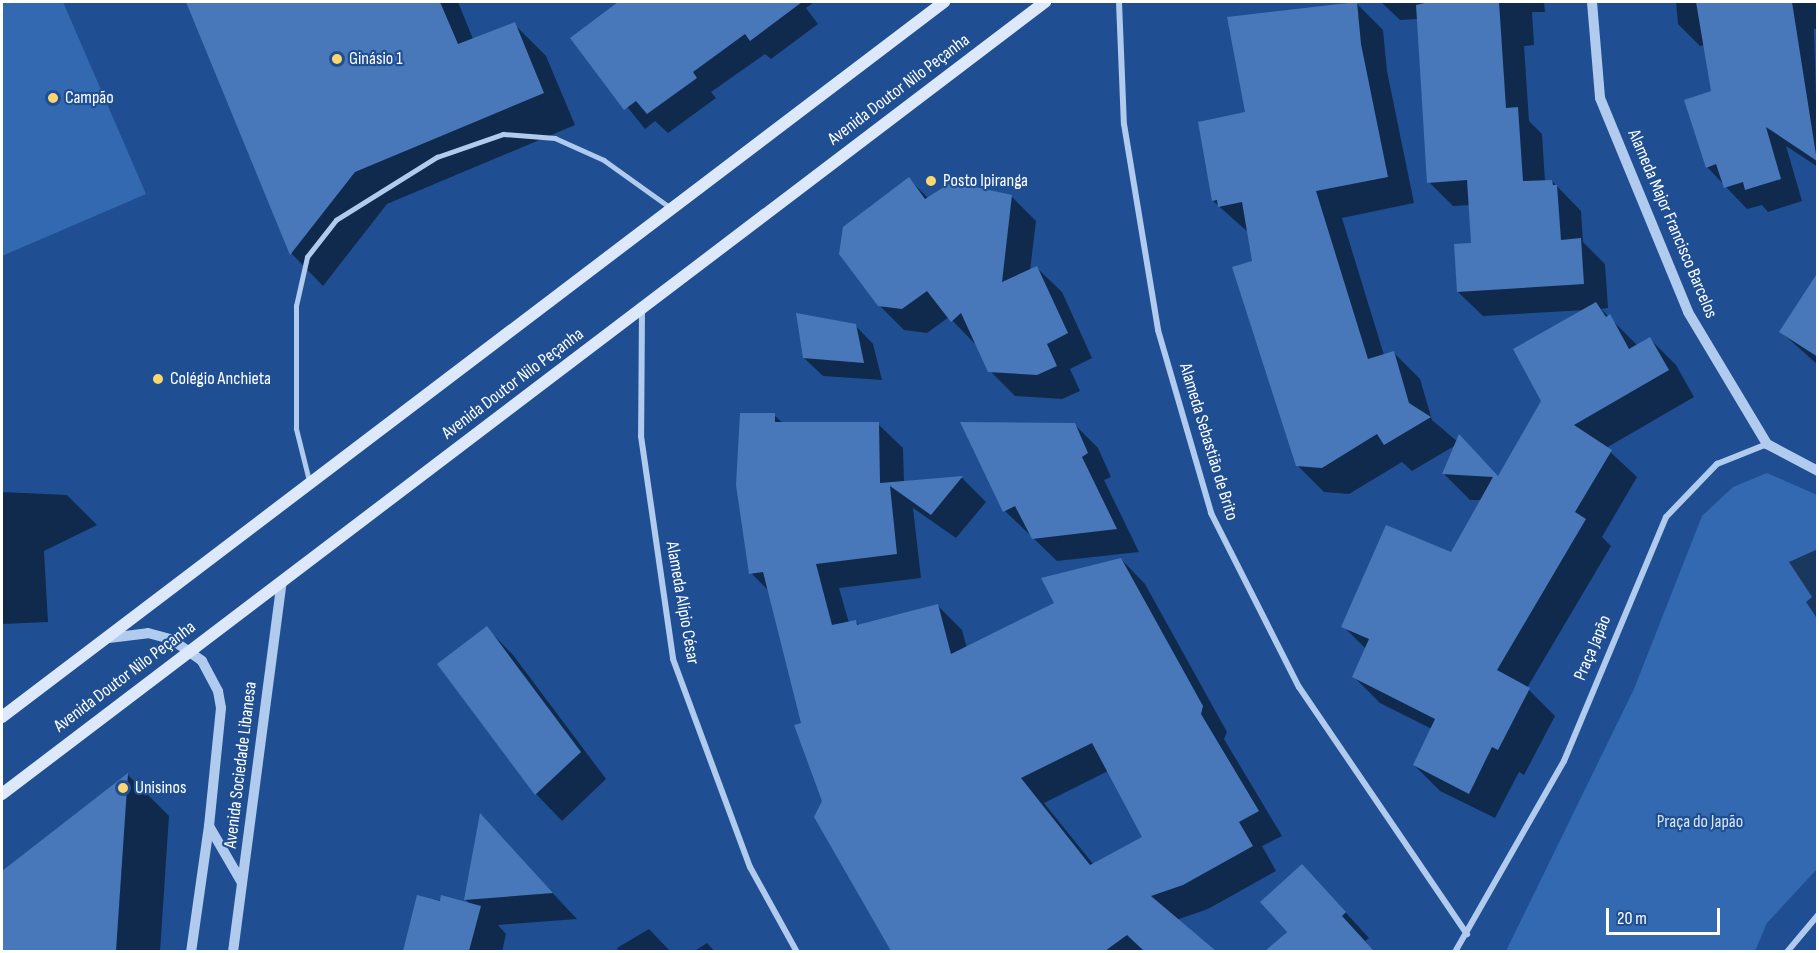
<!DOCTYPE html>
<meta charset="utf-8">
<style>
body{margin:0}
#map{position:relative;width:1819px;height:953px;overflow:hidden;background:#1f4f92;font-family:"Sofia Sans Condensed",sans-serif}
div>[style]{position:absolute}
.green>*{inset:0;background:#3269b0}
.shadow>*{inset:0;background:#0007}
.building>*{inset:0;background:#4878b9}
.service>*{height:4.5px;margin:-2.25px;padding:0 2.25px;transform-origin:2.25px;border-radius:2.25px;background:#b1cbee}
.minor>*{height:6px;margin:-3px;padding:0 3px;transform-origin:3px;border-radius:3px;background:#b1cbee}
.tertiary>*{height:10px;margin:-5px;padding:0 5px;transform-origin:5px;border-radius:5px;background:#b1cbee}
.secondary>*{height:12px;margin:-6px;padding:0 6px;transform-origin:6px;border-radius:6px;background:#dde9fa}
.dots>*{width:16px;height:16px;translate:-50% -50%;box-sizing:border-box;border:3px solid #1f4f92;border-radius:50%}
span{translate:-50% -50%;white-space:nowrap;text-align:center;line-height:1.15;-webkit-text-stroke:4.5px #1f4f92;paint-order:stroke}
.poi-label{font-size:18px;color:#fff}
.left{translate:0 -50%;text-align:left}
.street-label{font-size:18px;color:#fff}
.park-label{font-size:18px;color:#d7e6fa}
.frame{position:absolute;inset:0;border:3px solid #fff;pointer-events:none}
.scale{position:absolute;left:1606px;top:908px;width:114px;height:27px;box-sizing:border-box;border:3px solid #fff;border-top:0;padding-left:8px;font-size:18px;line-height:21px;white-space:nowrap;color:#fff;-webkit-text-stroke:4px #1f4f92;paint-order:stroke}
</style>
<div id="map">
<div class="green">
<div style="clip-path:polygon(2px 2px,63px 2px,146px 194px,2px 256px)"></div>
<div style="clip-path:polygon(1767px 473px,1817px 495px,1817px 869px,1767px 923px,1755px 951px,1506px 951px,1634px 689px,1702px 516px,1733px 487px)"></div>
</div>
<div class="shadow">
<div style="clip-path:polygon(187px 2px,458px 2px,473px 39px,514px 24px,546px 56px,575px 125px,387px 204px,323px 286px,292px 254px)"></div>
<div style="clip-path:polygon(621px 2px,641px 2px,647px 8px,656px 2px,814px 2px,806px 8px,818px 24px,771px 59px,765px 54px,711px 92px,716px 98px,668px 133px,655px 121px,645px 129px,572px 38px)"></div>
<div style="clip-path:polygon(1381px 2px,1544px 2px,1545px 12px,1532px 12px,1534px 45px,1524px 46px,1529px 121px,1542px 134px,1545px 181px,1552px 181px,1581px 211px,1583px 242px,1605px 264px,1608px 308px,1601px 309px,1638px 346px,1650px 339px,1676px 365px,1694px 397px,1606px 448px,1637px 477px,1602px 537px,1611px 546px,1527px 688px,1555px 716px,1524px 775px,1519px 772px,1495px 818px,1440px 791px,1414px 765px,1432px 729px,1380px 703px,1354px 677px,1366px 649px,1343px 626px,1451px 554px,1482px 500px,1470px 500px,1444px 474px,1456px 445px,1412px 471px,1402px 462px,1349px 494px,1324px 492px,1297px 465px,1249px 233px,1213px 201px,1247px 113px,1356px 3px,1383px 30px,1387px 71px,1414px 203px,1342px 218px,1384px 355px,1394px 353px,1420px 379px,1432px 420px,1499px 477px,1543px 401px,1586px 310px,1483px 316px,1458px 292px,1473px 244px,1471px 205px,1453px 206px,1429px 182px,1419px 19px,1400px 20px)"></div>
<div style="clip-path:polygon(1676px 2px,1818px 2px,1818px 29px,1814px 29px,1818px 167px,1786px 146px,1802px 201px,1768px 212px,1762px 205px,1747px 209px,1707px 167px,1712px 92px,1705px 45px,1700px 46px,1678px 24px)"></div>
<div style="clip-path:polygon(909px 179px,929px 199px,1011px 196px,1036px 221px,1030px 271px,1037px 268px,1062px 292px,1092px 358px,1070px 369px,1080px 391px,1062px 399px,1015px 396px,990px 371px,976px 345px,949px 317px,927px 333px,904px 330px,879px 305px)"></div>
<div style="clip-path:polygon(1818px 279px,1818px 365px,1781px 332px)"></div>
<div style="clip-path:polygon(855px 325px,873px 344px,882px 380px,823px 376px,804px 358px)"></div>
<div style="clip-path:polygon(evenodd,774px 415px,783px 423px,878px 424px,903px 448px,904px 482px,962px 478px,986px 502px,956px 538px,913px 508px,921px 578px,839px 588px,849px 623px,855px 621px,859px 625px,938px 606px,962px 630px,967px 648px,1057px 603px,1121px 559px,1145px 584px,1227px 732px,1224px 739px,1282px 836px,1262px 846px,1276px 871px,1208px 909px,1176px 920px,1214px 952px,894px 952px,816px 817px,823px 801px,769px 591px,751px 573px,774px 415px,1108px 771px,1144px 838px,1094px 865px,1044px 803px,1108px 771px)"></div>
<div style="clip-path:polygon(962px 424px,1074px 424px,1098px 448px,1111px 477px,1104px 480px,1139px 552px,1057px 561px,1005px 511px)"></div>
<div style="clip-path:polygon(2px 492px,67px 495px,97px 525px,44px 551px,48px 622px,2px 624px)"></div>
<div style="clip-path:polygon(1818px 549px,1818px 620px,1806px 602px,1812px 597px,1789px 562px)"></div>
<div style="clip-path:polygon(487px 628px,513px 655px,606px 779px,562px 821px,536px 794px,439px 665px)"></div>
<div style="clip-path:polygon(128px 775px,169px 816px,160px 952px,2px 952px,2px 873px)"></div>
<div style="clip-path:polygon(481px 817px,577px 919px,498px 925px,506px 934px,502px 952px,405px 952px,418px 897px,471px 905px,465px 899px)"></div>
<div style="clip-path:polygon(1326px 891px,1369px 938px,1365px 941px,1375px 952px,1267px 952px)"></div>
<div style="clip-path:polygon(649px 929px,671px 952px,619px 952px,617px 948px)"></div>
<div style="clip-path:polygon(707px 943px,715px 952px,693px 952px)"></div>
</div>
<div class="building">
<div style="clip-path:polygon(186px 2px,440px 2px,458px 44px,515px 22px,544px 93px,355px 172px,290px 255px)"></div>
<div style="clip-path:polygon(618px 2px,802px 2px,750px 41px,745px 34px,693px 72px,697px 78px,647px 114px,636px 101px,624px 110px,570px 38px)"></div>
<div style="clip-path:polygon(1357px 2px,1361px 44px,1388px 177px,1316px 191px,1368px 359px,1394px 351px,1409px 403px,1431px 417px,1384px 445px,1377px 434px,1322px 468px,1296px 466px,1232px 267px,1252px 261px,1242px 202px,1218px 207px,1217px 200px,1212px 201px,1198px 122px,1245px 112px,1227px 17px)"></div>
<div style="clip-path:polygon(1429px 2px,1499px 2px,1506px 108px,1518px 107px,1523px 181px,1552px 180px,1553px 185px,1557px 185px,1561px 240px,1581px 238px,1584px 284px,1457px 292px,1454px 244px,1471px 243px,1467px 180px,1427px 183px,1416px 5px)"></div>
<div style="clip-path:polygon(1696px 2px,1792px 2px,1817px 161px,1766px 127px,1781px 179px,1745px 190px,1743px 182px,1724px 188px,1716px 164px,1706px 168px,1684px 100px,1711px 91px)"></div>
<div style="clip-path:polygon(909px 177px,925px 199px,952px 182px,1012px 195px,1002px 282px,1037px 266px,1068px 333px,1047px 344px,1057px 366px,1037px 375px,988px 372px,961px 313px,951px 322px,927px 291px,902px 309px,878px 306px,839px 254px,843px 227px)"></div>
<div style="clip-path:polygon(1818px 272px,1818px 357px,1779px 332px)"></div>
<div style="clip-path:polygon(1596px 302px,1606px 317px,1610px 314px,1629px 349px,1650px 337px,1669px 370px,1574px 425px,1612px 450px,1575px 512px,1586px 519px,1497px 670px,1530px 688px,1498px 750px,1492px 747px,1469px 794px,1413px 765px,1435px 719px,1352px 677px,1369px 639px,1341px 627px,1386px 525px,1451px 552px,1493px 477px,1442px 474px,1459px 434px,1498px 476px,1541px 401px,1513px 349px)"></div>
<div style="clip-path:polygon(796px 313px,856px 324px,864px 363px,803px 358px)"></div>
<div style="clip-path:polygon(evenodd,740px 413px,775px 413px,775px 422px,879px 422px,880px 483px,963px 476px,931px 515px,890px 486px,897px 554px,816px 564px,832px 625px,856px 620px,857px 625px,938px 604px,951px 654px,1054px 603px,1041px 578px,1121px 558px,1203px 706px,1201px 714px,1259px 811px,1239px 822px,1253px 846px,1183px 885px,1151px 896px,1216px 951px,1144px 951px,1127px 935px,1105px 951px,891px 951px,814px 817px,822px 801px,794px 725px,801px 723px,763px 572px,749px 574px,736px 485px,740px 413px,1092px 743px,1142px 837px,1090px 865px,1021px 778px,1092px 743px)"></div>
<div style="clip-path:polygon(960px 422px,1075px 423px,1088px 453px,1082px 457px,1117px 529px,1032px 539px,1015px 506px,1003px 512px)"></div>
<div style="clip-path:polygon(487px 626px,581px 752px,535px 795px,437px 664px)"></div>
<div style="clip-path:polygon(128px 773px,116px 951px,2px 951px,2px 871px)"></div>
<div style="clip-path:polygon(480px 813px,553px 893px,464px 900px)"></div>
<div style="clip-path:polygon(1302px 864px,1346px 912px,1342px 916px,1374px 951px,1265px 951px,1287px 932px,1260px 902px)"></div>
<div style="clip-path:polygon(417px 895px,440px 901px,441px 895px,481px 906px,469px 951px,403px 951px)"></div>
</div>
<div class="service">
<div style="left:309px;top:481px;width:54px;rotate:-104deg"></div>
<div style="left:296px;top:429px;width:123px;rotate:-90deg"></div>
<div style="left:296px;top:306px;width:50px;rotate:-77.3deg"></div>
<div style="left:307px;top:257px;width:47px;rotate:-51.9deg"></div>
<div style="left:336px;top:220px;width:119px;rotate:-32deg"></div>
<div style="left:437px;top:157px;width:70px;rotate:-19.2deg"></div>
<div style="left:503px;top:134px;width:52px;rotate:4.4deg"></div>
<div style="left:555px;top:138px;width:54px;rotate:24.2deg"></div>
<div style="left:604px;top:160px;width:82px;rotate:35.6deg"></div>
</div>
<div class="minor">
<div style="left:1119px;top:2px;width:122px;rotate:87.7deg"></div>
<div style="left:1124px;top:124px;width:209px;rotate:80.6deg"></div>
<div style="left:1158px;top:330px;width:191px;rotate:73.8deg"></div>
<div style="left:1211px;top:513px;width:195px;rotate:63.2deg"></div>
<div style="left:1299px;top:687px;width:299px;rotate:55.8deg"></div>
<div style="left:642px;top:308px;width:128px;rotate:90.4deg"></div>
<div style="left:641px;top:436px;width:225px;rotate:81.8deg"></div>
<div style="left:673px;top:659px;width:222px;rotate:69.7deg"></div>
<div style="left:750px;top:867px;width:97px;rotate:61.1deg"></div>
<div style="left:1455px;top:952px;width:220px;rotate:-60.3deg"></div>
<div style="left:1564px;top:761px;width:264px;rotate:-67.3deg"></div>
<div style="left:1666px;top:517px;width:74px;rotate:-46.1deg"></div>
<div style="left:1717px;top:464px;width:54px;rotate:-21.8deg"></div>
<div style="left:1787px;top:952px;width:48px;rotate:-50deg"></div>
</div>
<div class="tertiary">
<div style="left:1592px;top:2px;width:96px;rotate:85.2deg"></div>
<div style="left:1600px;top:98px;width:231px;rotate:67.6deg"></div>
<div style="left:1688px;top:312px;width:154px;rotate:59.1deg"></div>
<div style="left:1767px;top:444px;width:58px;rotate:27.9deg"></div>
<div style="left:109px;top:638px;width:39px;rotate:-7deg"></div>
<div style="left:148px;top:633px;width:24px;rotate:15deg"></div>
<div style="left:171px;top:639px;width:38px;rotate:35deg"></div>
<div style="left:202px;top:661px;width:34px;rotate:62deg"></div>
<div style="left:218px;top:691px;width:17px;rotate:80deg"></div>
<div style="left:221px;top:708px;width:119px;rotate:95.8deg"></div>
<div style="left:209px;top:826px;width:127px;rotate:98.1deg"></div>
<div style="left:209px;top:826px;width:66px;rotate:59.9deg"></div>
<div style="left:233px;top:952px;width:373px;rotate:-82.5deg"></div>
</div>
<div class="secondary">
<div style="left:2px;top:717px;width:1183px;rotate:-37.2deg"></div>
<div style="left:2px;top:794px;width:1310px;rotate:-37.21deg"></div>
</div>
<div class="dots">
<div style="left:337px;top:59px;background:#fcd671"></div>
<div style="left:53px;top:98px;background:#fcd671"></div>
<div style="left:931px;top:181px;background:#fcd671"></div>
<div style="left:158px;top:379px;background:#fcd671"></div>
<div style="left:123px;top:788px;background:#fcd671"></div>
</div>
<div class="poi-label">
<span class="left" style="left:349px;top:59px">Ginásio 1</span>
<span class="left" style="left:65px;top:98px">Campão</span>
<span class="left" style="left:943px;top:181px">Posto Ipiranga</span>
<span class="left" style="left:170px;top:379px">Colégio Anchieta</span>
<span class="left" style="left:135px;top:788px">Unisinos</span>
</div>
<div class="street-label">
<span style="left:899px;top:90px;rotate:-37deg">Avenida Doutor Nilo Peçanha</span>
<span style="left:1672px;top:224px;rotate:67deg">Alameda Major Francisco Barcelos</span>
<span style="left:513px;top:384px;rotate:-37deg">Avenida Doutor Nilo Peçanha</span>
<span style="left:1208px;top:442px;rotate:73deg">Alameda Sebastião de Brito</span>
<span style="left:682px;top:603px;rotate:80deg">Alameda Alípio César</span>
<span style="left:1593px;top:648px;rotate:-67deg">Praça Japão</span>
<span style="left:125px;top:677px;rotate:-37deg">Avenida Doutor Nilo Peçanha</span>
<span style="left:241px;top:765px;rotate:-83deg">Avenida Sociedade Libanesa</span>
</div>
<div class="park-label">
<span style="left:1700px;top:822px">Praça do Japão</span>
</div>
<div class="frame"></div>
<div class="scale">20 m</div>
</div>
